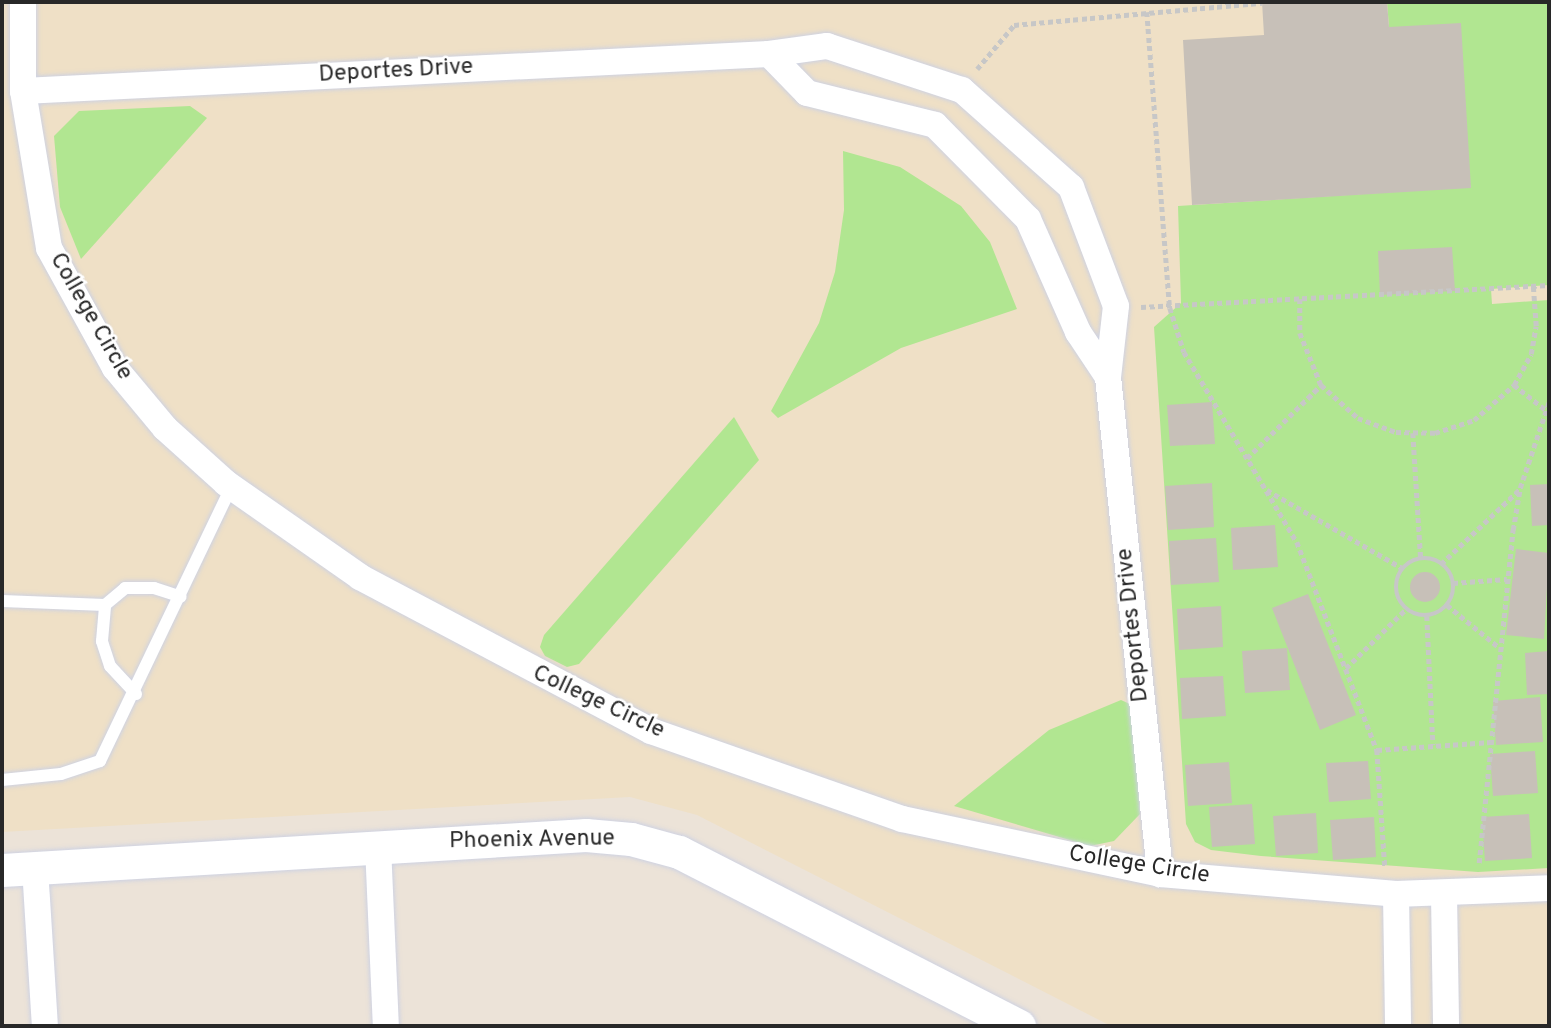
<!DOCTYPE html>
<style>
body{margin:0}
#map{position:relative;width:1551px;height:1028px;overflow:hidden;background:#ece3d8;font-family:Overpass,sans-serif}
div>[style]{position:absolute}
.education>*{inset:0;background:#efe0c6}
.green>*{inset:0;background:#b1e691}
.building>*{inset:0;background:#c7c0b8}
.round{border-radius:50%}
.path>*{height:4.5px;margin-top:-2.25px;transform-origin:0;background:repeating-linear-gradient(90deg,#c7c7c7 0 5px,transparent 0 8.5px)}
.path>.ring{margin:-2.25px;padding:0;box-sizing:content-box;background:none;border:4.5px solid #c7c7c7;border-radius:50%}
.roads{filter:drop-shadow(0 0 2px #ced2e2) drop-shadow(0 0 2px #ced2e2)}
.service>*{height:12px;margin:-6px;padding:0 6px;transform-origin:6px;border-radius:6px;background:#fff}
.minor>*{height:26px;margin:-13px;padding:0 13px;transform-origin:13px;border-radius:13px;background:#fff}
.tertiary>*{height:33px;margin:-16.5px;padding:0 16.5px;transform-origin:16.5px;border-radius:16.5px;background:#fff}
span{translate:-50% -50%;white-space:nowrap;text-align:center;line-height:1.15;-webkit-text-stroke:5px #fff;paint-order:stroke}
.street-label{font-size:23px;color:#282828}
.frame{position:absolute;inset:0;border:4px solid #282828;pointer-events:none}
</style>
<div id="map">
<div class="education">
<div style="clip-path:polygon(2px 2px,1549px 2px,1549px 1026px,1111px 1026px,697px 815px,630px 797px,2px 832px)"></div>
</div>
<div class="green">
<div style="clip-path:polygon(1387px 2px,1549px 2px,1549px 285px,1491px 289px,1492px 304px,1549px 300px,1549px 868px,1478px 872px,1261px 856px,1211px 850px,1195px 842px,1186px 824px,1154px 327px,1181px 303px,1178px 206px,1471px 187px,1389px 27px)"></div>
<div style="clip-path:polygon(190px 106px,207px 118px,81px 259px,60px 207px,54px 136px,79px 111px)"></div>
<div style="clip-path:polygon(843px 151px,900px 167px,961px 206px,990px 242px,1017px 309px,901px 348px,778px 418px,771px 411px,819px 323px,835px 272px,844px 210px)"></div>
<div style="clip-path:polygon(734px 417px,759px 460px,579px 664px,567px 667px,545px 656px,540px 647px,544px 635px)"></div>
<div style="clip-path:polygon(1121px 700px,1132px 705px,1140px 814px,1114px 841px,1090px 846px,954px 806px,1049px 730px)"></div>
</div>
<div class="building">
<div style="clip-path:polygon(1262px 2px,1387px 2px,1389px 27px,1461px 23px,1471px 188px,1192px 205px,1183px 40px,1264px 35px)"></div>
<div style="clip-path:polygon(1452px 247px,1455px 291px,1380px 295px,1378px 251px)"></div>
<div style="clip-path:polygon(1212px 402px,1215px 444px,1170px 446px,1167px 405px)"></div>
<div style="clip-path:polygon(1212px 483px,1214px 527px,1168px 530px,1165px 486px)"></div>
<div style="clip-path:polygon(1549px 484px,1549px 525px,1532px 526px,1530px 485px)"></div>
<div style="clip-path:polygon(1275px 525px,1278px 567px,1233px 570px,1231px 528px)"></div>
<div style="clip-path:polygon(1216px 538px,1219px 582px,1171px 585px,1169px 541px)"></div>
<div style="clip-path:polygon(1516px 549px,1549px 553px,1544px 639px,1506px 635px)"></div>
<div class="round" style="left:1410px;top:572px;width:30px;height:30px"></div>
<div style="clip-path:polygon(1308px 594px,1356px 715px,1320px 730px,1272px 608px)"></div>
<div style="clip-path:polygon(1221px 606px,1223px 647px,1179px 650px,1177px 609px)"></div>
<div style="clip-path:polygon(1287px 648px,1290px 690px,1245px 693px,1242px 651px)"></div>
<div style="clip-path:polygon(1549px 651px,1549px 694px,1527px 695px,1525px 653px)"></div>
<div style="clip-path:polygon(1223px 676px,1226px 716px,1182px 719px,1180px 678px)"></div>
<div style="clip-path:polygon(1540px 697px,1543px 742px,1496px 745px,1493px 701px)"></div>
<div style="clip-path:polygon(1535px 751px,1538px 793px,1493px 796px,1490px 754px)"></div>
<div style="clip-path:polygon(1368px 761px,1371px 799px,1329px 802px,1326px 763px)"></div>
<div style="clip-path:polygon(1229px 762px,1232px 803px,1188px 806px,1185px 765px)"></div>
<div style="clip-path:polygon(1252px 804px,1255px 844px,1212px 847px,1209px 807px)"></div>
<div style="clip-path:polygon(1316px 813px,1318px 853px,1276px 856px,1273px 816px)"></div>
<div style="clip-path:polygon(1529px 814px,1532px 858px,1485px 861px,1482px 817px)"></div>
<div style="clip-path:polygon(1374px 817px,1376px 857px,1333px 860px,1330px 820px)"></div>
</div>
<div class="path">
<div style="left:1147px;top:12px;width:297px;rotate:85.6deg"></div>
<div style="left:1170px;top:308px;width:46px;rotate:72.3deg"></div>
<div style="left:1184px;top:352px;width:221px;rotate:59.3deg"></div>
<div style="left:1297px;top:542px;width:223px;rotate:69deg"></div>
<div style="left:1377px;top:750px;width:117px;rotate:86.1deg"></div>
<div style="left:977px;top:69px;width:57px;rotate:-49.9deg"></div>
<div style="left:1014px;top:25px;width:249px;rotate:-5.1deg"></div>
<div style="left:1300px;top:299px;width:34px;rotate:90deg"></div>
<div style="left:1300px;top:333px;width:56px;rotate:68deg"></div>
<div style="left:1321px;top:385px;width:50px;rotate:41.7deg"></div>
<div style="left:1358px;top:418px;width:40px;rotate:20.2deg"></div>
<div style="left:1396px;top:432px;width:39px;rotate:1deg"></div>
<div style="left:1435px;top:433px;width:41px;rotate:-18.4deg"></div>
<div style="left:1474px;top:420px;width:53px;rotate:-41.2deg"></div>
<div style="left:1514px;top:385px;width:35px;rotate:-61deg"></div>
<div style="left:1531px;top:354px;width:28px;rotate:-80deg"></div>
<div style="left:1536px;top:326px;width:41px;rotate:-94.2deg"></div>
<div style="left:1141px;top:307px;width:409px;rotate:-3.1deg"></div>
<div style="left:1514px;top:385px;width:41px;rotate:38deg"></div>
<div style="left:1413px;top:433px;width:126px;rotate:86.4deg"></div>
<div style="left:1247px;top:458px;width:104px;rotate:-44.6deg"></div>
<div style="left:1267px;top:490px;width:156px;rotate:30deg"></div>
<div class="ring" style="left:1396px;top:558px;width:53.5px;height:53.5px"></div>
<div style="left:1441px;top:564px;width:109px;rotate:-43.5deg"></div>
<div style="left:1453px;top:583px;width:54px;rotate:-4.2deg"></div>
<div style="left:1447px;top:605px;width:68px;rotate:39.1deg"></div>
<div style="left:1427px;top:616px;width:129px;rotate:87.3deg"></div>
<div style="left:1346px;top:668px;width:84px;rotate:-44.5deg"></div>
<div style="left:1377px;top:750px;width:114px;rotate:-4deg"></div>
<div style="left:1479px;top:863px;width:335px;rotate:-84.2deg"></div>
<div style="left:1513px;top:530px;width:43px;rotate:-80.5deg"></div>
<div style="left:1520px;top:488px;width:91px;rotate:-71.4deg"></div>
</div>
<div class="roads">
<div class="service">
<div style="left:2px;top:601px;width:103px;rotate:2.2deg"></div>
<div style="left:136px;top:694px;width:38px;rotate:-133deg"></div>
<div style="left:110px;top:666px;width:26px;rotate:-108deg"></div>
<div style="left:102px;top:641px;width:36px;rotate:-85deg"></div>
<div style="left:105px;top:605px;width:26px;rotate:-40deg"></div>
<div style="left:125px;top:588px;width:29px"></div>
<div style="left:154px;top:588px;width:28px;rotate:18deg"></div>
<div style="left:2px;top:780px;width:59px;rotate:-5.8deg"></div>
<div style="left:61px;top:774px;width:41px;rotate:-18.4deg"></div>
<div style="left:100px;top:761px;width:304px;rotate:-64.4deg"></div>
</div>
<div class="minor">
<div style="left:23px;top:2px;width:89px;rotate:90deg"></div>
<div style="left:23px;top:91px;width:159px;rotate:80.6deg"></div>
<div style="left:49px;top:248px;width:137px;rotate:61.2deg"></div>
<div style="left:115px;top:368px;width:78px;rotate:50.2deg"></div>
<div style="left:165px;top:428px;width:82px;rotate:42deg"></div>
<div style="left:226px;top:483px;width:164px;rotate:35deg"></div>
<div style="left:360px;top:577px;width:329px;rotate:27.9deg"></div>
<div style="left:651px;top:731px;width:266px;rotate:19.3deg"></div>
<div style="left:902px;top:819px;width:264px;rotate:12deg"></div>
<div style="left:1160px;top:874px;width:237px;rotate:4.8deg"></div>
<div style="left:1396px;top:894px;width:153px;rotate:-2.2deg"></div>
<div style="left:769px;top:54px;width:54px;rotate:45.7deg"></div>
<div style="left:807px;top:93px;width:132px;rotate:14deg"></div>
<div style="left:935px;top:125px;width:132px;rotate:45.3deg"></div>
<div style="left:1028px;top:219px;width:124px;rotate:66.1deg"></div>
<div style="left:1078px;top:332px;width:54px;rotate:56.3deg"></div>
<div style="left:23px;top:91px;width:747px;rotate:-2.84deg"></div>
<div style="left:769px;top:54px;width:59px;rotate:-7.9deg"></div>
<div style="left:827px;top:46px;width:142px;rotate:18.1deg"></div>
<div style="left:962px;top:90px;width:146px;rotate:41.7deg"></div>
<div style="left:1071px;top:187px;width:127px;rotate:69.3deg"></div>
<div style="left:1116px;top:306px;width:71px;rotate:96.4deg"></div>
<div style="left:1108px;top:377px;width:500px;rotate:84deg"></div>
<div style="left:378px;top:846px;width:180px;rotate:87.5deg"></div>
<div style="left:35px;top:868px;width:158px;rotate:86.4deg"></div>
<div style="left:1396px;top:894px;width:132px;rotate:89.1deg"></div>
<div style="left:1444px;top:894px;width:132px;rotate:89.1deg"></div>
</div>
<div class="tertiary">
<div style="left:2px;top:870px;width:585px;rotate:-3.43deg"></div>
<div style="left:586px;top:835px;width:45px;rotate:5.1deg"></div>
<div style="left:631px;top:839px;width:50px;rotate:15.2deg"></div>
<div style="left:679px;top:852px;width:382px;rotate:27.1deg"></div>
</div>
</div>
<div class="street-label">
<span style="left:396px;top:72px;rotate:-3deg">Deportes Drive</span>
<span style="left:90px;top:317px;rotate:60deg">College Circle</span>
<span style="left:1134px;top:625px;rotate:-96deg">Deportes Drive</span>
<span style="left:598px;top:703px;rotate:25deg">College Circle</span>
<span style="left:532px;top:841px;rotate:-1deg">Phoenix Avenue</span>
<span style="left:1139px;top:866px;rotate:9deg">College Circle</span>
</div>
<div class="frame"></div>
</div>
